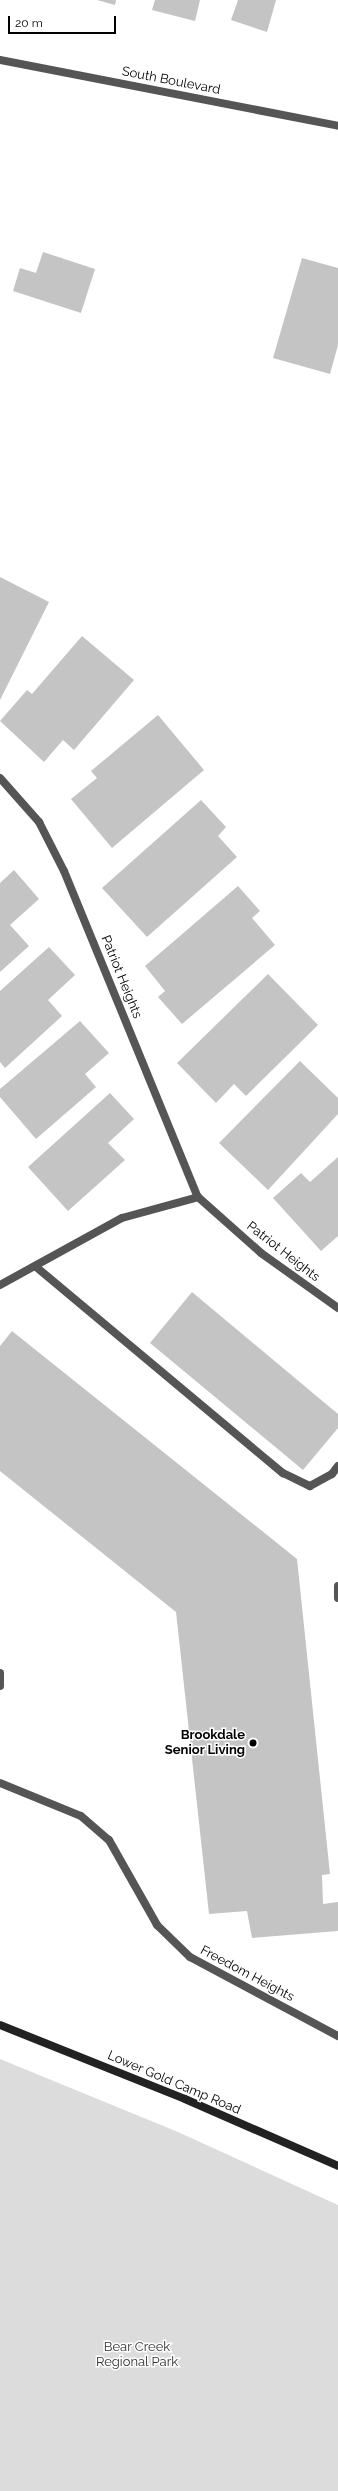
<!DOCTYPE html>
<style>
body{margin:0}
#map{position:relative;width:338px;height:2491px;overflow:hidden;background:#fff;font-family:Raleway,sans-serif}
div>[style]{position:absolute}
.green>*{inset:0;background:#dcdcdc}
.building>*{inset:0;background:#c4c4c4}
.lane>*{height:8px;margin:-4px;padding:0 4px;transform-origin:4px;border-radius:4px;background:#555}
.street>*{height:8px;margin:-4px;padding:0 4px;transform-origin:4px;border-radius:4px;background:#555}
.secondary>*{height:8px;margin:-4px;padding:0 4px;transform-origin:4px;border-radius:4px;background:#222}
.dots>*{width:11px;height:11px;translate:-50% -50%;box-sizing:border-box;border:2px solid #fff;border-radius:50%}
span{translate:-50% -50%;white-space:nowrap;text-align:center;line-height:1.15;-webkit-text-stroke:3px #fff;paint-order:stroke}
.street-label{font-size:13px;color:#000}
.poi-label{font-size:13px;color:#000;font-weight:700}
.right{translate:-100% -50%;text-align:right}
.park-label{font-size:13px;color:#333}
.scale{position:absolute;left:8px;top:16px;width:108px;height:18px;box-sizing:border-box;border:2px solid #000;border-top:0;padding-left:5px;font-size:12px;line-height:14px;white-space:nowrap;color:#000;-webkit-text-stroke:3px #fff;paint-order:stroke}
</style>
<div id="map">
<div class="green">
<div style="clip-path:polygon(0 2059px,178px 2132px,338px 2205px,338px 2491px,0 2491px)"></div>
</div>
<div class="building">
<div style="clip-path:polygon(97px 0,116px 0,115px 5px)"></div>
<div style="clip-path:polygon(155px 0,200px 0,195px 21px,152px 10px)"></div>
<div style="clip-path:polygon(238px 0,276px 0,267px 32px,231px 20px)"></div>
<div style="clip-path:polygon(43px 252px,95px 269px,81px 313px,13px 291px,20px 268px,36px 273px)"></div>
<div style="clip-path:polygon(302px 258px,338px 268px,338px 345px,330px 374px,273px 358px)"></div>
<div style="clip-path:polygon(0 577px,49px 602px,0 700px)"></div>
<div style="clip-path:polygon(82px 636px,134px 680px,74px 750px,63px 740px,44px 762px,0 721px,27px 690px,32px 694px)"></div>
<div style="clip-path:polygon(158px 715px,204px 770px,112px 848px,71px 799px,97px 778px,91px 771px)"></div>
<div style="clip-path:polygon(201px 800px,226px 827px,218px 836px,237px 857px,147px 937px,102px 888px)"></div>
<div style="clip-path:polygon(14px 870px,39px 899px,10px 925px,29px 946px,0 972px,0 883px)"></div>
<div style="clip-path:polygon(238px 886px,260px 911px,252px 918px,275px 945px,182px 1024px,158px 997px,165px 991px,145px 966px)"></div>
<div style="clip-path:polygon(49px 947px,75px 975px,48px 1000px,62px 1016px,5px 1068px,0 1062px,0 991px)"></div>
<div style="clip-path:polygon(268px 974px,318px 1025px,246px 1096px,234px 1084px,216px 1103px,177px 1063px)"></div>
<div style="clip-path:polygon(80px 1021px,109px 1053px,85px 1074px,96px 1087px,36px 1139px,0 1097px,0 1089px)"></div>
<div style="clip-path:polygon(300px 1061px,338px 1098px,338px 1114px,268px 1190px,219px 1143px)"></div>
<div style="clip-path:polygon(110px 1093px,134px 1119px,108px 1143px,125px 1160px,68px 1211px,28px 1167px)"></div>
<div style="clip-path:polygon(338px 1157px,338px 1236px,321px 1251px,273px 1198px,301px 1173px,310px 1182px)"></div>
<div style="clip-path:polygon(192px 1292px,338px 1414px,338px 1428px,303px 1470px,150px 1343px)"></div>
<div style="clip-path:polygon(12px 1331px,297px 1559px,330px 1874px,322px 1875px,323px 1904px,338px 1902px,338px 1931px,252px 1938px,247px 1911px,209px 1914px,176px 1612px,0 1471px,0 1346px)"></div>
</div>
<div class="lane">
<div style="left:35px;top:1266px;width:323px;rotate:39.9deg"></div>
<div style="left:283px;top:1473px;width:30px;rotate:26deg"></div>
<div style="left:310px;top:1486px;width:25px;rotate:-29deg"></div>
<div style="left:332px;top:1474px;width:10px;rotate:-53deg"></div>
<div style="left:338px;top:1586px;width:12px;rotate:90deg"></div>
<div style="left:0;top:1673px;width:13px;rotate:90deg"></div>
</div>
<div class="street">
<div style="left:0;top:60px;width:344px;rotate:11deg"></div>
<div style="left:0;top:778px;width:59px;rotate:48.4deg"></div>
<div style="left:39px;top:822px;width:55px;rotate:63deg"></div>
<div style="left:64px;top:871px;width:352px;rotate:67.7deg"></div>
<div style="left:0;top:1285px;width:139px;rotate:-28.8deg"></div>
<div style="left:122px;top:1218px;width:79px;rotate:-15.4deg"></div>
<div style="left:198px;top:1197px;width:84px;rotate:41.6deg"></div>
<div style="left:261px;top:1253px;width:95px;rotate:35.5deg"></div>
<div style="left:0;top:1783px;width:87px;rotate:22.2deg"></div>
<div style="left:81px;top:1816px;width:37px;rotate:41deg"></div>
<div style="left:109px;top:1840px;width:98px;rotate:60.5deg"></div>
<div style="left:157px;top:1925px;width:46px;rotate:44.1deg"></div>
<div style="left:190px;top:1957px;width:168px;rotate:28.1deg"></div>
</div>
<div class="secondary">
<div style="left:0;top:2025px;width:199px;rotate:21.8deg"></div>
<div style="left:185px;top:2099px;width:167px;rotate:23.6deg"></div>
</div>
<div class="dots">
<div style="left:253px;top:1743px;background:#000"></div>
</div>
<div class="street-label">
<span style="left:171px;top:81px;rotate:11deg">South Boulevard</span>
<span style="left:121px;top:977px;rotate:68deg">Patriot Heights</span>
<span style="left:283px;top:1252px;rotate:38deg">Patriot Heights</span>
<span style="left:247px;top:1974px;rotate:28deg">Freedom Heights</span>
<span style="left:174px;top:2083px;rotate:23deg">Lower Gold Camp Road</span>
</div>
<div class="poi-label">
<span class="right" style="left:245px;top:1743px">Brookdale<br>Senior Living</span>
</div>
<div class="park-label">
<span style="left:137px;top:2355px">Bear Creek<br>Regional Park</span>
</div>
<div class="scale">20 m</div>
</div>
